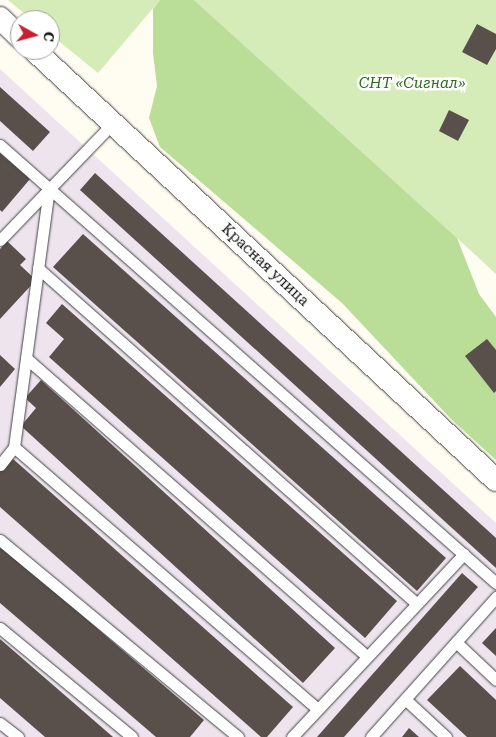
<!DOCTYPE html>
<meta charset="utf-8">
<style>
body{margin:0}
#map{position:relative;width:496px;height:737px;overflow:hidden;background:#fffcf2;font-family:"Roboto Serif",serif}
div>[style]{position:absolute}
.industrial>*{inset:0;background:#ede4ee}
.green>*{inset:0;background:#d5ecb9}
.forest>*{inset:0;background:#badd97}
.building>*{inset:0;background:#59504b}
.roads{filter:drop-shadow(0 0 1px #424242) drop-shadow(0 0 1px #424242)}
.service>*{height:11px;margin:-5.5px;padding:0 5.5px;transform-origin:5.5px;border-radius:5.5px;background:#fff}
.minor>*{height:22px;margin:-11px;padding:0 11px;transform-origin:11px;border-radius:11px;background:#fff}
span{translate:-50% -50%;white-space:nowrap;text-align:center;line-height:1.15;-webkit-text-stroke:5px #fff;paint-order:stroke}
.park-label{font-size:15px;color:#2f6b1c;font-style:italic}
.street-label{font-size:15px;color:#0f0f0f}
.north{position:absolute;left:10px;top:10px;width:50px;height:50px;box-sizing:border-box;background:#fff;border:1px solid #9f9f9f;border-radius:50%;rotate:97deg;font-size:14px;font-weight:700;line-height:20px;text-align:center;color:#0f0f0f}
.north::after{content:'';display:block;margin:auto;width:18px;height:22px;background:#c7202f;clip-path:polygon(50% 0,100% 100%,50% 72%,0 100%)}
</style>
<div id="map">
<div class="industrial">
<div style="clip-path:polygon(0 69px,496px 523px,496px 737px,0 737px)"></div>
</div>
<div class="green">
<div style="clip-path:polygon(8px 0,160px 0,98px 73px,50px 34px,50px 20px,32px 20px)"></div>
<div style="clip-path:polygon(194px 0,496px 0,496px 274px,457px 238px)"></div>
</div>
<div class="forest">
<div style="clip-path:polygon(160px 0,194px 0,457px 238px,479px 294px,496px 317px,496px 460px,452px 420px,342px 303px,160px 147px,149px 118px,157px 86px,153px 53px,153px 9px)"></div>
</div>
<div class="building">
<div style="clip-path:polygon(477px 24px,496px 34px,496px 49px,487px 65px,462px 52px)"></div>
<div style="clip-path:polygon(0 87px,50px 132px,33px 151px,0 121px)"></div>
<div style="clip-path:polygon(449px 110px,469px 120px,458px 141px,439px 131px)"></div>
<div style="clip-path:polygon(0 153px,30px 179px,2px 212px,0 210px)"></div>
<div style="clip-path:polygon(95px 173px,496px 538px,496px 568px,80px 190px)"></div>
<div style="clip-path:polygon(83px 234px,446px 558px,417px 591px,53px 267px)"></div>
<div style="clip-path:polygon(7px 241px,26px 259px,20px 265px,36px 280px,0 319px,0 249px)"></div>
<div style="clip-path:polygon(62px 304px,397px 601px,365px 638px,49px 357px,64px 339px,46px 323px)"></div>
<div style="clip-path:polygon(487px 339px,496px 350px,496px 391px,494px 393px,465px 356px)"></div>
<div style="clip-path:polygon(0 355px,15px 369px,0 387px)"></div>
<div style="clip-path:polygon(41px 380px,335px 648px,303px 683px,21px 426px,36px 408px,25px 398px)"></div>
<div style="clip-path:polygon(12px 458px,293px 707px,267px 737px,261px 737px,0 507px,0 471px)"></div>
<div style="clip-path:polygon(0 545px,204px 720px,190px 737px,156px 737px,0 603px)"></div>
<div style="clip-path:polygon(462px 573px,478px 587px,344px 737px,317px 737px)"></div>
<div style="clip-path:polygon(496px 628px,496px 656px,482px 643px)"></div>
<div style="clip-path:polygon(0 639px,113px 737px,45px 737px,0 698px)"></div>
<div style="clip-path:polygon(460px 666px,496px 700px,496px 737px,467px 737px,427px 700px)"></div>
<div style="clip-path:polygon(409px 728px,419px 737px,402px 737px)"></div>
</div>
<div class="roads">
<div class="service">
<div style="left:0;top:145px;width:662px;rotate:41.45deg"></div>
<div style="left:0;top:240px;width:161px;rotate:-46deg"></div>
<div style="left:38px;top:268px;width:506px;rotate:41.56deg"></div>
<div style="left:26px;top:358px;width:452px;rotate:41.2deg"></div>
<div style="left:14px;top:447px;width:401px;rotate:40.8deg"></div>
<div style="left:0;top:465px;width:23px;rotate:-52deg"></div>
<div style="left:14px;top:447px;width:260px;rotate:-82.3deg"></div>
<div style="left:0;top:540px;width:309px;rotate:39.6deg"></div>
<div style="left:0;top:628px;width:171px;rotate:39.5deg"></div>
<div style="left:456px;top:642px;width:55px;rotate:43.5deg"></div>
<div style="left:405px;top:699px;width:56px;rotate:42.8deg"></div>
<div style="left:0;top:723px;width:23px;rotate:38deg"></div>
<div style="left:292px;top:737px;width:251px;rotate:-46.8deg"></div>
<div style="left:371px;top:737px;width:188px;rotate:-48.2deg"></div>
</div>
<div class="minor">
<div style="left:0;top:18px;width:28px;rotate:44deg"></div>
<div style="left:34px;top:50px;width:631px;rotate:42.95deg"></div>
</div>
</div>
<div class="park-label">
<span style="left:412px;top:84px">СНТ «Сигнал»</span>
</div>
<div class="street-label">
<span style="left:265px;top:265px;rotate:43deg">Красная улица</span>
</div>
<div class="north">С</div>
</div>
